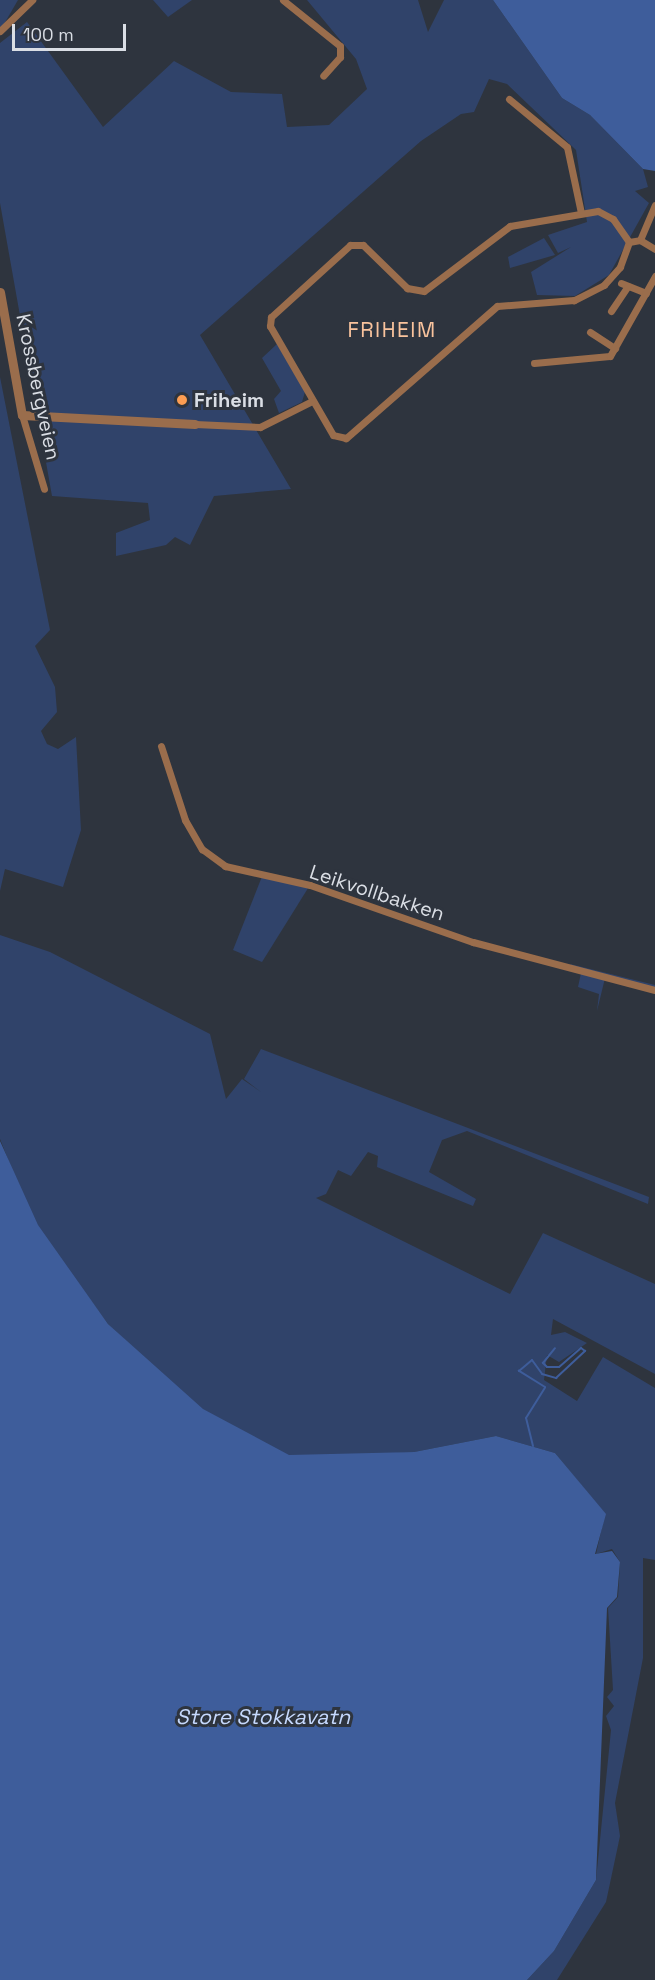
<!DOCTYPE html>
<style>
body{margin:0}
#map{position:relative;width:655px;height:1980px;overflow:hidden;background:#2e343e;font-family:"Space Grotesk",sans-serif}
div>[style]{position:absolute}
.green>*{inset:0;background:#30436a}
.water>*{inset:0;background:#3e5d9b}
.stream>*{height:2px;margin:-1px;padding:0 1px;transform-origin:1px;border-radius:1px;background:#3e5d9b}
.minor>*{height:7px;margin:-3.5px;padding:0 3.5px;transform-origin:3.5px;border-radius:3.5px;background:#9a6d4c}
.tertiary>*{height:9px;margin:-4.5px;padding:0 4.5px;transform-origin:4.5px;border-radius:4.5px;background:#9a6d4c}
.dots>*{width:16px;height:16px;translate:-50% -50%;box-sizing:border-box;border:3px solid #2e343e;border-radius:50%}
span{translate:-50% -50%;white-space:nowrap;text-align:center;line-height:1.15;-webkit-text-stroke:6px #2e343e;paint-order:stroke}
.street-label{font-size:20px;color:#dadee5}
.poi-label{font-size:20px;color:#dadee5;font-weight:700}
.left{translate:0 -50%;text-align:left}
.neighbourhood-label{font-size:21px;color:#f9c39d;letter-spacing:1.5px}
.water-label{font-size:21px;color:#c6d9fe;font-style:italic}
.scale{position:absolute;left:12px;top:24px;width:114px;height:27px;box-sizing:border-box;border:3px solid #dadee5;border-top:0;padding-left:8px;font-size:18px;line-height:21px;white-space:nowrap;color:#dadee5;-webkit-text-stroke:4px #2e343e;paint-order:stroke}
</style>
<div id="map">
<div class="green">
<div style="clip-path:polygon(0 0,18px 0,0 31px)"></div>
<div style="clip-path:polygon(153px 0,192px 0,168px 17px)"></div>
<div style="clip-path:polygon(307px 0,418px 0,428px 32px,444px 0,493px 0,562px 98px,590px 115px,643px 169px,648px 187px,635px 191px,649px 203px,609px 275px,575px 296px,537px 295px,531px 272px,571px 247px,558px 253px,548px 235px,587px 222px,576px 150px,507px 84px,489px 79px,474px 112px,461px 114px,421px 141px,200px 335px,291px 489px,214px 496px,190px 545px,175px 537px,166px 545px,116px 556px,116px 533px,150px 520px,148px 503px,52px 496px,0 203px,0 43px,27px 22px,103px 127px,174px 61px,231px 92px,282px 94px,287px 127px,329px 125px,367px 89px,356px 59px)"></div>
<div style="clip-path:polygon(544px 238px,555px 255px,510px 268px,508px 257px)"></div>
<div style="clip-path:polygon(277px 344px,305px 392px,302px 402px,279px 413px,274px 399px,281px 391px,262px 358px)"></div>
<div style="clip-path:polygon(0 377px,50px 630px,35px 646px,55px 687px,57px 712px,41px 731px,47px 744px,58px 749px,76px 737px,81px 830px,63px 887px,5px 869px,0 891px)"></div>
<div style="clip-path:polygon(263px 874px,310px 885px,262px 962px,233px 950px)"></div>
<div style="clip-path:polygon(0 935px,50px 952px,210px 1034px,226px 1099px,242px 1079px,261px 1092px,244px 1079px,261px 1049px,649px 1197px,648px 1204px,467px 1131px,442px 1140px,429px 1172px,476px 1199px,473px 1206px,377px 1167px,378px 1156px,368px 1152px,351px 1176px,338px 1170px,326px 1194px,316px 1198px,510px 1294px,543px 1233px,655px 1284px,655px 1374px,553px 1319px,551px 1335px,565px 1332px,587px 1343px,559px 1362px,547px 1355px,544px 1380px,577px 1401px,603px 1357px,655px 1388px,655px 1560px,643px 1558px,643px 1658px,615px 1803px,620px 1836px,606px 1902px,557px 1980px,527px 1980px,554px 1951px,596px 1880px,611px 1730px,606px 1716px,614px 1706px,607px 1697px,613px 1690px,608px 1608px,618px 1597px,620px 1562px,612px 1549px,596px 1554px,605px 1514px,555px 1453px,496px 1436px,414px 1452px,287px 1459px,201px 1411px,108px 1324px,32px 1220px,0 1139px)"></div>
<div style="clip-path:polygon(570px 964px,655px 985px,655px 990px,605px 978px,597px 1011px,599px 994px,578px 987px,581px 973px)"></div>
</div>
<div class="water">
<div style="clip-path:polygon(493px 0,655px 0,655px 171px,643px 169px,590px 115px,562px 98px)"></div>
<div style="clip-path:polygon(0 1141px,38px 1225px,108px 1324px,203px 1409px,289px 1455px,414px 1452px,496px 1436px,555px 1453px,606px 1514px,595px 1554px,612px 1551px,620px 1562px,617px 1597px,607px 1608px,596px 1880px,554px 1951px,527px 1980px,0 1980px)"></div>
</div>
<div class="stream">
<div style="left:533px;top:1446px;width:29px;rotate:-104deg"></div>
<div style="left:526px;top:1418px;width:36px;rotate:-58deg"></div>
<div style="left:545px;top:1387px;width:31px;rotate:-148deg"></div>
<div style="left:519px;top:1371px;width:17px;rotate:-40deg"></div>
<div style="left:532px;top:1360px;width:17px;rotate:54deg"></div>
<div style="left:542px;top:1374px;width:15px;rotate:16deg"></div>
<div style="left:556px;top:1378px;width:40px;rotate:-43deg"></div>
<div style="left:585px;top:1351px;width:5px;rotate:-143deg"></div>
<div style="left:581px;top:1348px;width:29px;rotate:139deg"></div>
<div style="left:559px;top:1367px;width:12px;rotate:180deg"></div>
<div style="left:547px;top:1367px;width:6px;rotate:-135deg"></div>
<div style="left:543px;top:1363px;width:19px;rotate:-51deg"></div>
</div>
<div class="minor">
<div style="left:283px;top:0;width:73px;rotate:38.9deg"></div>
<div style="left:340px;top:46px;width:11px;rotate:90deg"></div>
<div style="left:340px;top:57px;width:25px;rotate:132deg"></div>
<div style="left:0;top:31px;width:45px;rotate:-44.1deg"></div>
<div style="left:509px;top:99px;width:75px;rotate:39.6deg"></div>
<div style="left:567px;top:147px;width:67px;rotate:78deg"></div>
<div style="left:598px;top:211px;width:17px;rotate:28deg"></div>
<div style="left:613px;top:219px;width:28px;rotate:55deg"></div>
<div style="left:629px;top:242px;width:27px;rotate:110deg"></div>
<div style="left:620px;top:267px;width:24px;rotate:132deg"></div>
<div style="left:604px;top:285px;width:34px;rotate:153deg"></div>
<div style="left:574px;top:300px;width:77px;rotate:175.5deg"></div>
<div style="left:497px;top:306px;width:201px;rotate:138.8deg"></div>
<div style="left:346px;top:438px;width:13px;rotate:-167deg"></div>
<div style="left:333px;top:435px;width:126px;rotate:-120deg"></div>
<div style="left:270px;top:326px;width:9px;rotate:-84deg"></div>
<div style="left:271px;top:317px;width:107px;rotate:-42.3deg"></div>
<div style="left:350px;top:245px;width:13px"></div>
<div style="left:363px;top:245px;width:62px;rotate:44.3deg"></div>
<div style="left:407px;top:288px;width:17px;rotate:10deg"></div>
<div style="left:424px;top:291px;width:108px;rotate:-37.1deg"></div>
<div style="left:510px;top:226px;width:89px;rotate:-9.7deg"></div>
<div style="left:640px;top:240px;width:17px;rotate:31deg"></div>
<div style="left:629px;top:242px;width:11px;rotate:-10deg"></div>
<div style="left:640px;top:240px;width:38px;rotate:-67deg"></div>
<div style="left:621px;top:283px;width:27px;rotate:22deg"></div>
<div style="left:611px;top:311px;width:30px;rotate:-56deg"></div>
<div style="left:590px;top:332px;width:30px;rotate:33deg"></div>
<div style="left:534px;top:363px;width:76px;rotate:-5.3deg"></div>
<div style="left:610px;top:356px;width:92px;rotate:-60.6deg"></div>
<div style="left:22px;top:415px;width:77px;rotate:73.4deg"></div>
<div style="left:195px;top:424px;width:65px;rotate:2.6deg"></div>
<div style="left:260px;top:427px;width:58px;rotate:-26.6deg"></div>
<div style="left:161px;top:746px;width:78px;rotate:72deg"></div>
<div style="left:185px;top:820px;width:34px;rotate:60deg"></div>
<div style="left:202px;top:849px;width:29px;rotate:36deg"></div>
<div style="left:225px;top:866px;width:87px;rotate:12.6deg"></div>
<div style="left:310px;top:885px;width:173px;rotate:19.3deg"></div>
<div style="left:473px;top:942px;width:188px;rotate:14.8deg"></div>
</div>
<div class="tertiary">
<div style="left:0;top:292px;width:125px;rotate:79.9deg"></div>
<div style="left:22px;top:415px;width:173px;rotate:3deg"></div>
</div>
<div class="dots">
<div style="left:182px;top:400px;background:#fc9d53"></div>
</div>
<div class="street-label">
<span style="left:38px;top:387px;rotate:78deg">Krossbergveien</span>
<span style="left:377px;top:893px;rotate:18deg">Leikvollbakken</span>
</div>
<div class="poi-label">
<span class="left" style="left:194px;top:400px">Friheim</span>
</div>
<div class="neighbourhood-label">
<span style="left:392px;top:330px">FRIHEIM</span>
</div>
<div class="water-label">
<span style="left:263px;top:1717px">Store Stokkavatn</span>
</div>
<div class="scale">100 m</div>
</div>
